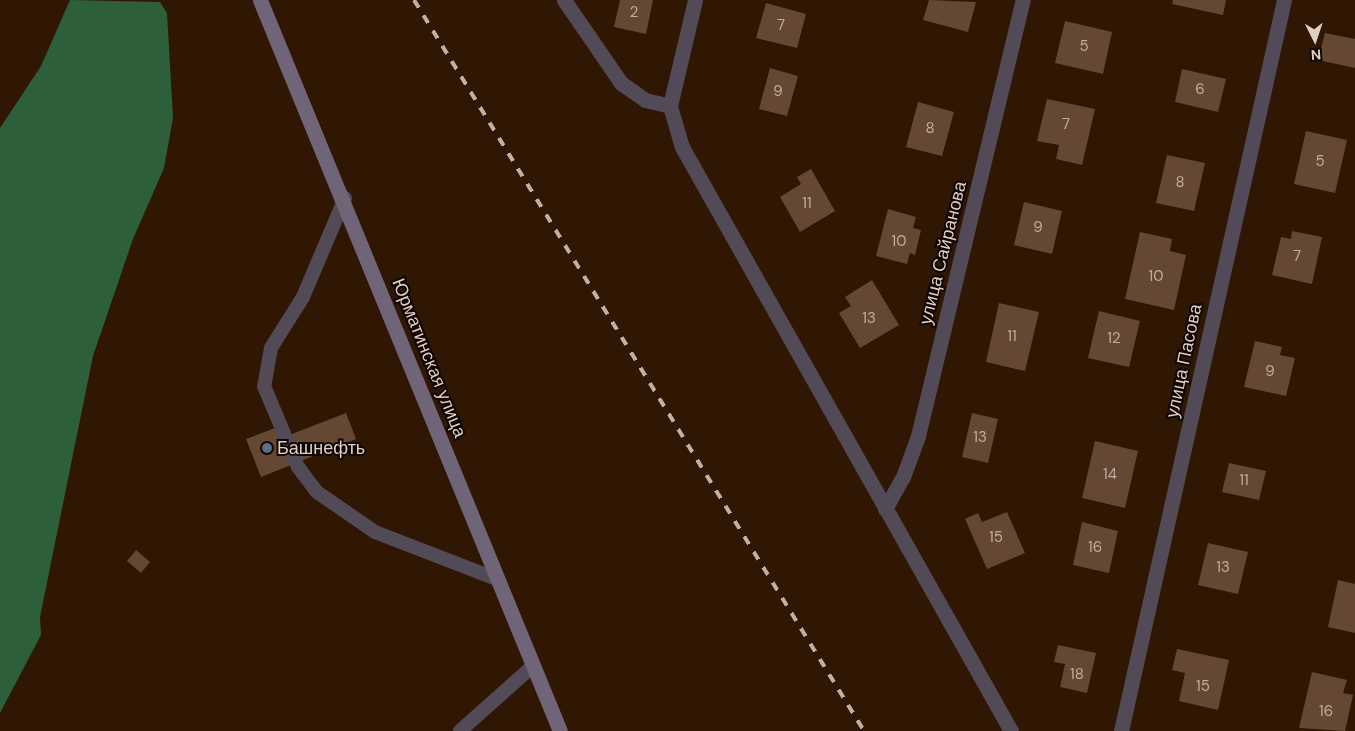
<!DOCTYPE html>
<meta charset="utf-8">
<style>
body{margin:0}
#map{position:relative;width:1355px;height:731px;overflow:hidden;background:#2f1704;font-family:"DM Sans",sans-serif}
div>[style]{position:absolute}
.forest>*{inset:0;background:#2d5f3a}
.building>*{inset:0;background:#644834}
.lane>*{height:14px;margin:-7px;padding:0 7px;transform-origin:7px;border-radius:7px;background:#524b57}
.street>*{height:15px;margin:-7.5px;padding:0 7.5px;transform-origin:7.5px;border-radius:7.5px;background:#524b57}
.secondary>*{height:15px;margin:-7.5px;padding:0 7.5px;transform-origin:7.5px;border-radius:7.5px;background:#6f6478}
.rail>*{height:4px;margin-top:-2px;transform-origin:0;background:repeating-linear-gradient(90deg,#c2b0a3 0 9px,transparent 0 18px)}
.dots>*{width:14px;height:14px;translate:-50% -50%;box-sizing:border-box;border:2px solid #0f0602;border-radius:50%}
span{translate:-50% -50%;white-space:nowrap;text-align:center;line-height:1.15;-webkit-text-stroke:4px #0f0602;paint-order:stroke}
.number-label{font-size:15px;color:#c0ac9f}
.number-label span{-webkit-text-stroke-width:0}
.street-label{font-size:18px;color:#dfcec3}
.poi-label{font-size:18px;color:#dfcec3}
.left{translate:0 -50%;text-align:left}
.north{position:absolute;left:1290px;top:15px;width:50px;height:50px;-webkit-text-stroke:4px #0f0602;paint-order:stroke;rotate:176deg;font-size:14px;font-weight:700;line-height:20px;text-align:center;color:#dfcec3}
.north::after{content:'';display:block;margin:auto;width:18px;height:22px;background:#dfcec3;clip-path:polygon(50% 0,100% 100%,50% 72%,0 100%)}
</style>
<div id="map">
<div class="forest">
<div style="clip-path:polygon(70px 0,160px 2px,167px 13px,173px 118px,164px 168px,133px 239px,93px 356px,40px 617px,41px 635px,0 713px,0 128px,41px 66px)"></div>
</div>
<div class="building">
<div style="clip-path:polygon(620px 0,653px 0,646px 34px,614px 27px)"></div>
<div style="clip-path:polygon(929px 0,976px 2px,968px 32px,923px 20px)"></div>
<div style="clip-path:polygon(1173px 0,1226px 0,1223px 15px,1172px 4px)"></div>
<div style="clip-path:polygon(766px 3px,806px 14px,797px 48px,756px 38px)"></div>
<div style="clip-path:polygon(1065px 21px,1112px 32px,1103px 74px,1055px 63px)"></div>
<div style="clip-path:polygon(1325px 33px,1355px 39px,1355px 68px,1318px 60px)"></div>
<div style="clip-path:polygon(770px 68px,798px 76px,787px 116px,759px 109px)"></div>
<div style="clip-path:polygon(1182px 69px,1226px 79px,1218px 112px,1175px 102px)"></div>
<div style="clip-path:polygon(1047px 99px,1095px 109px,1082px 165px,1056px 159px,1059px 145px,1037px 141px)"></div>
<div style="clip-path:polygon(918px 102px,954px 112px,942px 156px,906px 147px)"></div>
<div style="clip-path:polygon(1306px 131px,1347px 140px,1335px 193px,1294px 184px)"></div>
<div style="clip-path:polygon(1167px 155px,1205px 163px,1194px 211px,1156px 203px)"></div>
<div style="clip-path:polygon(811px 169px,835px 211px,800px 232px,780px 197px,801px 184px,797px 177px)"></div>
<div style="clip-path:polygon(1024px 202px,1062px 211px,1052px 254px,1014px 245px)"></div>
<div style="clip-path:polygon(888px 209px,916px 217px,913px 228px,921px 230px,915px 255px,910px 253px,907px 264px,876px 256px)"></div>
<div style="clip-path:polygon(1292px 231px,1322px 237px,1312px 284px,1272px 275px,1281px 237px,1291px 239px)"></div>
<div style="clip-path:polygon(1140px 232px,1172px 239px,1170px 251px,1186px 255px,1174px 310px,1125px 299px)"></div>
<div style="clip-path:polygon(872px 280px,899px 325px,860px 348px,839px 313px,851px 306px,845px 297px)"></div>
<div style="clip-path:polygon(999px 303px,1039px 312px,1025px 371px,986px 362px)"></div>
<div style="clip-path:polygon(1099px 311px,1140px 321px,1129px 367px,1088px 358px)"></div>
<div style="clip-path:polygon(1255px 341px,1282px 347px,1280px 355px,1295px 358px,1286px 396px,1244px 387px)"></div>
<div style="clip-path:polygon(346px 413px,356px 439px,261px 477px,246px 439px,275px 428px,279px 439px)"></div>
<div style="clip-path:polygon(972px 413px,998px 419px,988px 463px,962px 457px)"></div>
<div style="clip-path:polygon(1095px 441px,1138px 451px,1125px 508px,1082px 498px)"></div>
<div style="clip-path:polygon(1229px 463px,1266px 471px,1259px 500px,1222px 492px)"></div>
<div style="clip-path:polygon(1007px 512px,1025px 553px,987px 569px,965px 519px,978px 513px,982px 522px)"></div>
<div style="clip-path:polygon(1082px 522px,1118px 531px,1109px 573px,1073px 565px)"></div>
<div style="clip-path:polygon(1208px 543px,1248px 552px,1238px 594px,1198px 585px)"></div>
<div style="clip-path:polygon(136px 550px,150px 562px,141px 573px,127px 561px)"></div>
<div style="clip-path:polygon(1338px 580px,1355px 584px,1355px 633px,1328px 627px)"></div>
<div style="clip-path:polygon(1058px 645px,1096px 653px,1087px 693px,1060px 687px,1065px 664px,1054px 662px)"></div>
<div style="clip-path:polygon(1177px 649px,1229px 660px,1218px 710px,1179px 701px,1185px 673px,1172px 670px)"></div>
<div style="clip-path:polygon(1312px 672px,1347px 680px,1343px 693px,1353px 695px,1345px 731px,1299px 728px)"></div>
</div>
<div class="lane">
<div style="left:345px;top:198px;width:108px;rotate:113deg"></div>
<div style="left:303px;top:297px;width:60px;rotate:122.1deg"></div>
<div style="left:271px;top:348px;width:39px;rotate:100deg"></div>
<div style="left:264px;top:386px;width:88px;rotate:67.2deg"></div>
<div style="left:298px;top:467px;width:31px;rotate:53deg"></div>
<div style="left:317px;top:492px;width:70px;rotate:34.6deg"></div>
<div style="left:375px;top:532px;width:131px;rotate:21.1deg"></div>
<div style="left:460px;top:731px;width:98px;rotate:-41.7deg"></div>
</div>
<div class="street">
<div style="left:564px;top:0;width:101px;rotate:55.5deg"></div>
<div style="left:621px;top:83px;width:29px;rotate:35deg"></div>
<div style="left:645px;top:100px;width:26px;rotate:13deg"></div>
<div style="left:695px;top:0;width:109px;rotate:103.3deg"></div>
<div style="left:670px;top:106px;width:43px;rotate:73.7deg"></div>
<div style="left:682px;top:147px;width:670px;rotate:60.6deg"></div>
<div style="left:885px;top:509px;width:37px;rotate:-61deg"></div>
<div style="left:903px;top:477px;width:44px;rotate:-69.9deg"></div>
<div style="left:918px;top:436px;width:448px;rotate:-76.5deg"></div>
<div style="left:1121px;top:731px;width:749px;rotate:-77.43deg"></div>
</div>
<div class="secondary">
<div style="left:260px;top:0;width:790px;rotate:67.69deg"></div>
</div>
<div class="rail">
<div style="left:414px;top:0;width:858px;rotate:58.38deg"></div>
</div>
<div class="dots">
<div style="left:267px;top:448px;background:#5c6f8a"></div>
</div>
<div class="number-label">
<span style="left:634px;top:13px">2</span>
<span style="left:781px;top:26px">7</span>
<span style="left:1084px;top:47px">5</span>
<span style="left:1200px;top:90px">6</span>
<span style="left:778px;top:92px">9</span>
<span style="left:1066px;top:125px">7</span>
<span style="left:930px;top:129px">8</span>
<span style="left:1320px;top:162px">5</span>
<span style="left:1180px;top:183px">8</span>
<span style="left:807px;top:204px">11</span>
<span style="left:1038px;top:228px">9</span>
<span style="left:899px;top:242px">10</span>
<span style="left:1297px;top:257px">7</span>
<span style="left:1156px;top:277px">10</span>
<span style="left:869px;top:319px">13</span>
<span style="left:1012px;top:337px">11</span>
<span style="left:1114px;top:339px">12</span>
<span style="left:1270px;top:372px">9</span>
<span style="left:980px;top:438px">13</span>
<span style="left:1110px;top:475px">14</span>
<span style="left:1244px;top:481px">11</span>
<span style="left:996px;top:538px">15</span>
<span style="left:1095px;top:548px">16</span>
<span style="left:1223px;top:568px">13</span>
<span style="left:1077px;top:675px">18</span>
<span style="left:1203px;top:687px">15</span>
<span style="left:1326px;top:712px">16</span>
</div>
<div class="street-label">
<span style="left:943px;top:253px;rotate:-76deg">улица Сайранова</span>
<span style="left:429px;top:358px;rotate:68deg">Юрматинская улица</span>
<span style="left:1184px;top:361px;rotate:-78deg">улица Пасова</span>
</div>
<div class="poi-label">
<span class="left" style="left:277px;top:448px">Башнефть</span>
</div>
<div class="north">N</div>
</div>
